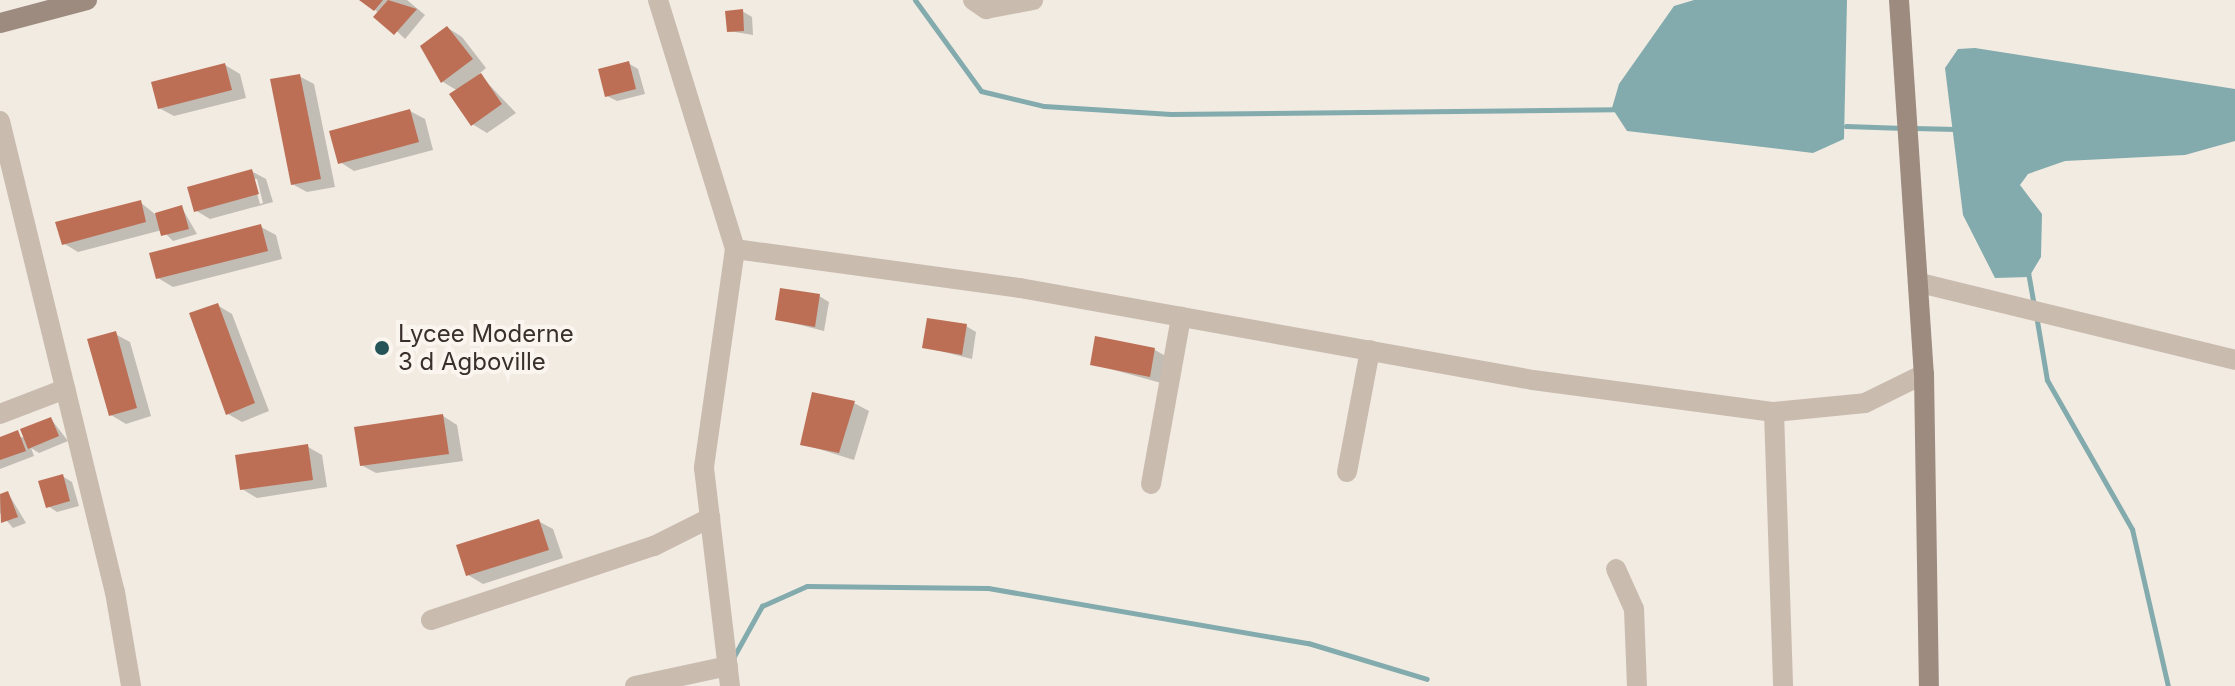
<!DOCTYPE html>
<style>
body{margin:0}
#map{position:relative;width:2235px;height:686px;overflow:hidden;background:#f2ebe2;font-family:Inter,sans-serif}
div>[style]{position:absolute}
.water>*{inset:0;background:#83abad}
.shadow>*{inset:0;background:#0003}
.stream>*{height:5px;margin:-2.5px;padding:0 2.5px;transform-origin:2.5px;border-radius:2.5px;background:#83abad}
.building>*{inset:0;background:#bd6f56}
.street>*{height:20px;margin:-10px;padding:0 10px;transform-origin:10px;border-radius:10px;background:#cabbaf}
.secondary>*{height:20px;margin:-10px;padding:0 10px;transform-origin:10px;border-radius:10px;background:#9d8b80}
.dots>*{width:22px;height:22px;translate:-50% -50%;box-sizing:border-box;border:4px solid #faf5ef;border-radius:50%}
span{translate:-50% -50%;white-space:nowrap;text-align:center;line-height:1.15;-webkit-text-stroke:8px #faf5ef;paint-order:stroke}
.poi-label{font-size:24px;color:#39302c}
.left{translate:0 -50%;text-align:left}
</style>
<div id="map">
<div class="water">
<div style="clip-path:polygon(1694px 0,1847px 0,1844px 139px,1813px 153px,1627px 131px,1612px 108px,1619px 84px,1674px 6px)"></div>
<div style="clip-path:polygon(1975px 48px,2235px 89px,2235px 141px,2185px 155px,2065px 161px,2028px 174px,2020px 185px,2042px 214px,2041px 257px,2029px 277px,1995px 278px,1963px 215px,1945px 68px,1958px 49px)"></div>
</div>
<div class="shadow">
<div style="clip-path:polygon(365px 0,407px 0,425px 15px,405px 39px)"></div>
<div style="clip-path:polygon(742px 11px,752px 17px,753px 35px,729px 31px)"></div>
<div style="clip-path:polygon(448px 28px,462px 37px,486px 68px,479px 74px,516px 113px,487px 133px,472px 124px,458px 91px,443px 82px)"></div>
<div style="clip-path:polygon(628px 63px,638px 69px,645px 94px,617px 101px,607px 96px)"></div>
<div style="clip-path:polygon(225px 65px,240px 74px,246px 98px,174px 116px,159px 108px)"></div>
<div style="clip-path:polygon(299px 76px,314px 84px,335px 187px,307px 192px,292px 184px)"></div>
<div style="clip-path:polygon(410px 111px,425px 119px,433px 150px,354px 171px,340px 162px)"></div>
<div style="clip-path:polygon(evenodd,251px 171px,266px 179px,273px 202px,210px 219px,195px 210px,251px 171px,253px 179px,257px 179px,263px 203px,260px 204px,253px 179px)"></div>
<div style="clip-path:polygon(140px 202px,156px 215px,182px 208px,197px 234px,173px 241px,162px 230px,78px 252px,63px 243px)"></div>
<div style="clip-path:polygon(261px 227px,276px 235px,282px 259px,173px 287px,158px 278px)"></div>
<div style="clip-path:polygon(819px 296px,829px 302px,824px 331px,777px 319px)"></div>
<div style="clip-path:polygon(217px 305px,232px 314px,269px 411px,242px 422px,228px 414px)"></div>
<div style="clip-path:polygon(966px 326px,976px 332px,972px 359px,924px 347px)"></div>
<div style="clip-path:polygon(115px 334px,130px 342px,151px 416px,126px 424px,111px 415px)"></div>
<div style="clip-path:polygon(1155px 350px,1169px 358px,1165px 384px,1092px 364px)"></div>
<div style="clip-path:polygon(854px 403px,869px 411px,854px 460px,803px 444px)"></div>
<div style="clip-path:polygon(443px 416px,457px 425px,463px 461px,376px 473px,361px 465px)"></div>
<div style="clip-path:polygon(51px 419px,68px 441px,39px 453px,31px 448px,34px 456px,0 469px,0 439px,25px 437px)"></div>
<div style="clip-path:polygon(308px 447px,322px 455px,327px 487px,257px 498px,242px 489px)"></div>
<div style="clip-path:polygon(62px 476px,72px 482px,79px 506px,57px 512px,48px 506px)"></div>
<div style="clip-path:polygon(8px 493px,26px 523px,13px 528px,0 513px,0 496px)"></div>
<div style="clip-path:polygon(538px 521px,553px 529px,563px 558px,483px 584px,468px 575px)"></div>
</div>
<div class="stream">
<div style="left:915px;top:0;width:112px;rotate:54deg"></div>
<div style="left:981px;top:91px;width:65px;rotate:13.4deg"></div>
<div style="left:1044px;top:106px;width:127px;rotate:3.6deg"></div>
<div style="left:1171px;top:114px;width:446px;rotate:-0.6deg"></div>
<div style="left:1846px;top:126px;width:58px;rotate:2deg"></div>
<div style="left:1914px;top:128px;width:42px;rotate:1.4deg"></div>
<div style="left:2028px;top:272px;width:34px;rotate:80deg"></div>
<div style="left:2036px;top:315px;width:66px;rotate:80.4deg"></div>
<div style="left:2047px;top:380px;width:172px;rotate:60.3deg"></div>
<div style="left:2132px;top:529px;width:161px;rotate:77.1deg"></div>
<div style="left:733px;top:658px;width:60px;rotate:-60.9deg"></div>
<div style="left:762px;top:606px;width:49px;rotate:-24deg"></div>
<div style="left:807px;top:586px;width:181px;rotate:0.6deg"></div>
<div style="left:988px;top:588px;width:325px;rotate:9.8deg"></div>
<div style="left:1308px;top:643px;width:124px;rotate:16.8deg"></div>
</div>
<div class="building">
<div style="clip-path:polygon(359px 0,383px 0,374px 11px)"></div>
<div style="clip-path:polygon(388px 0,417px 9px,394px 35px,373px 17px)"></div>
<div style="clip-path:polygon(743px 9px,744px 31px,727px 32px,725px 11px)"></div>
<div style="clip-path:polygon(447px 26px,473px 59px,441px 83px,420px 46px)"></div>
<div style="clip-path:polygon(629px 61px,636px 89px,605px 97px,598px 69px)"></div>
<div style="clip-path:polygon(225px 63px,232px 90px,158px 109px,151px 82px)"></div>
<div style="clip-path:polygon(481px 73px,502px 104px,471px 126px,449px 94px)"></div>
<div style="clip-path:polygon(300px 74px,321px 179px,291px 185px,270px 79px)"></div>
<div style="clip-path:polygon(410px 109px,419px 142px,338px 164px,329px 131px)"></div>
<div style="clip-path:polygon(252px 169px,259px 194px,194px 212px,187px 187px)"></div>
<div style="clip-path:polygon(141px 200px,146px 222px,62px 245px,55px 222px)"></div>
<div style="clip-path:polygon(182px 205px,189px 229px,161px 236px,155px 213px)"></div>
<div style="clip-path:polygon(261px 224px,268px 251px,156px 279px,149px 253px)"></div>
<div style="clip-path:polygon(780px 288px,820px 294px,815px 327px,775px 320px)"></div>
<div style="clip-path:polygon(218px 303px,255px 403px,226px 415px,189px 313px)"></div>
<div style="clip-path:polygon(927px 318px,967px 324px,962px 355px,922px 348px)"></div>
<div style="clip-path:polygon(116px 331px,137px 408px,109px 416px,87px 339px)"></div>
<div style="clip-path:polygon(1095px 336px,1155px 348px,1150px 377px,1090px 365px)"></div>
<div style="clip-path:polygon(812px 392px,855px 401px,839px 453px,800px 445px)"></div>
<div style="clip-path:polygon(443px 414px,449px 454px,360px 466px,354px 427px)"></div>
<div style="clip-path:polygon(51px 417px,59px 436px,28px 449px,20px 429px)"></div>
<div style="clip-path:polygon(18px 430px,26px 451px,0 460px,0 437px)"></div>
<div style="clip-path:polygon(308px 444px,313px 480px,240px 490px,235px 455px)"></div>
<div style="clip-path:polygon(63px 474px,70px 501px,46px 508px,38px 481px)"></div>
<div style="clip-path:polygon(8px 491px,18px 517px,1px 523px,0 494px)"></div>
<div style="clip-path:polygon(539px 519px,549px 550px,466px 576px,456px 545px)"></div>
</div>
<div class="street">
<div style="left:658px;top:0;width:261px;rotate:72.8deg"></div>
<div style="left:735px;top:249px;width:221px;rotate:98.1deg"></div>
<div style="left:704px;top:468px;width:220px;rotate:83.2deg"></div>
<div style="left:973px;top:0;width:16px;rotate:35deg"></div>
<div style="left:986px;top:9px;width:48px;rotate:-10.8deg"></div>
<div style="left:0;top:121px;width:485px;rotate:76.3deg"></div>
<div style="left:115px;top:592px;width:95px;rotate:80.3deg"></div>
<div style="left:735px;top:249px;width:288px;rotate:7.8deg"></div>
<div style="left:1020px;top:288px;width:521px;rotate:10.17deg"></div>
<div style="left:1533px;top:380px;width:243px;rotate:7.6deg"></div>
<div style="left:1774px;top:412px;width:91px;rotate:-5.6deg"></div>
<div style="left:1865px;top:403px;width:66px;rotate:-26.2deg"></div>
<div style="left:1920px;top:283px;width:324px;rotate:13.7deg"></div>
<div style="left:1774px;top:412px;width:274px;rotate:88.1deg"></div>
<div style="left:0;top:414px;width:70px;rotate:-21deg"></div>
<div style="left:1347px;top:472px;width:124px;rotate:-79.3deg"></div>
<div style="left:1151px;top:484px;width:170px;rotate:-79.8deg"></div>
<div style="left:1616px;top:569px;width:44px;rotate:65.8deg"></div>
<div style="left:1634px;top:609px;width:77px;rotate:87.8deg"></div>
<div style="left:431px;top:620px;width:235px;rotate:-18.4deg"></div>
<div style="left:654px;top:546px;width:63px;rotate:-26.6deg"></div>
<div style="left:635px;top:686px;width:95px;rotate:-12.1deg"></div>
</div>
<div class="secondary">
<div style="left:1899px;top:0;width:375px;rotate:86.2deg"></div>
<div style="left:1924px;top:374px;width:312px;rotate:89.1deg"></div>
<div style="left:0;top:23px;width:90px;rotate:-14.8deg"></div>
</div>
<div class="dots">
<div style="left:382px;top:348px;background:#245458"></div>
</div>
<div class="poi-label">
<span class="left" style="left:398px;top:348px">Lycee Moderne<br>3 d Agboville</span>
</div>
</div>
